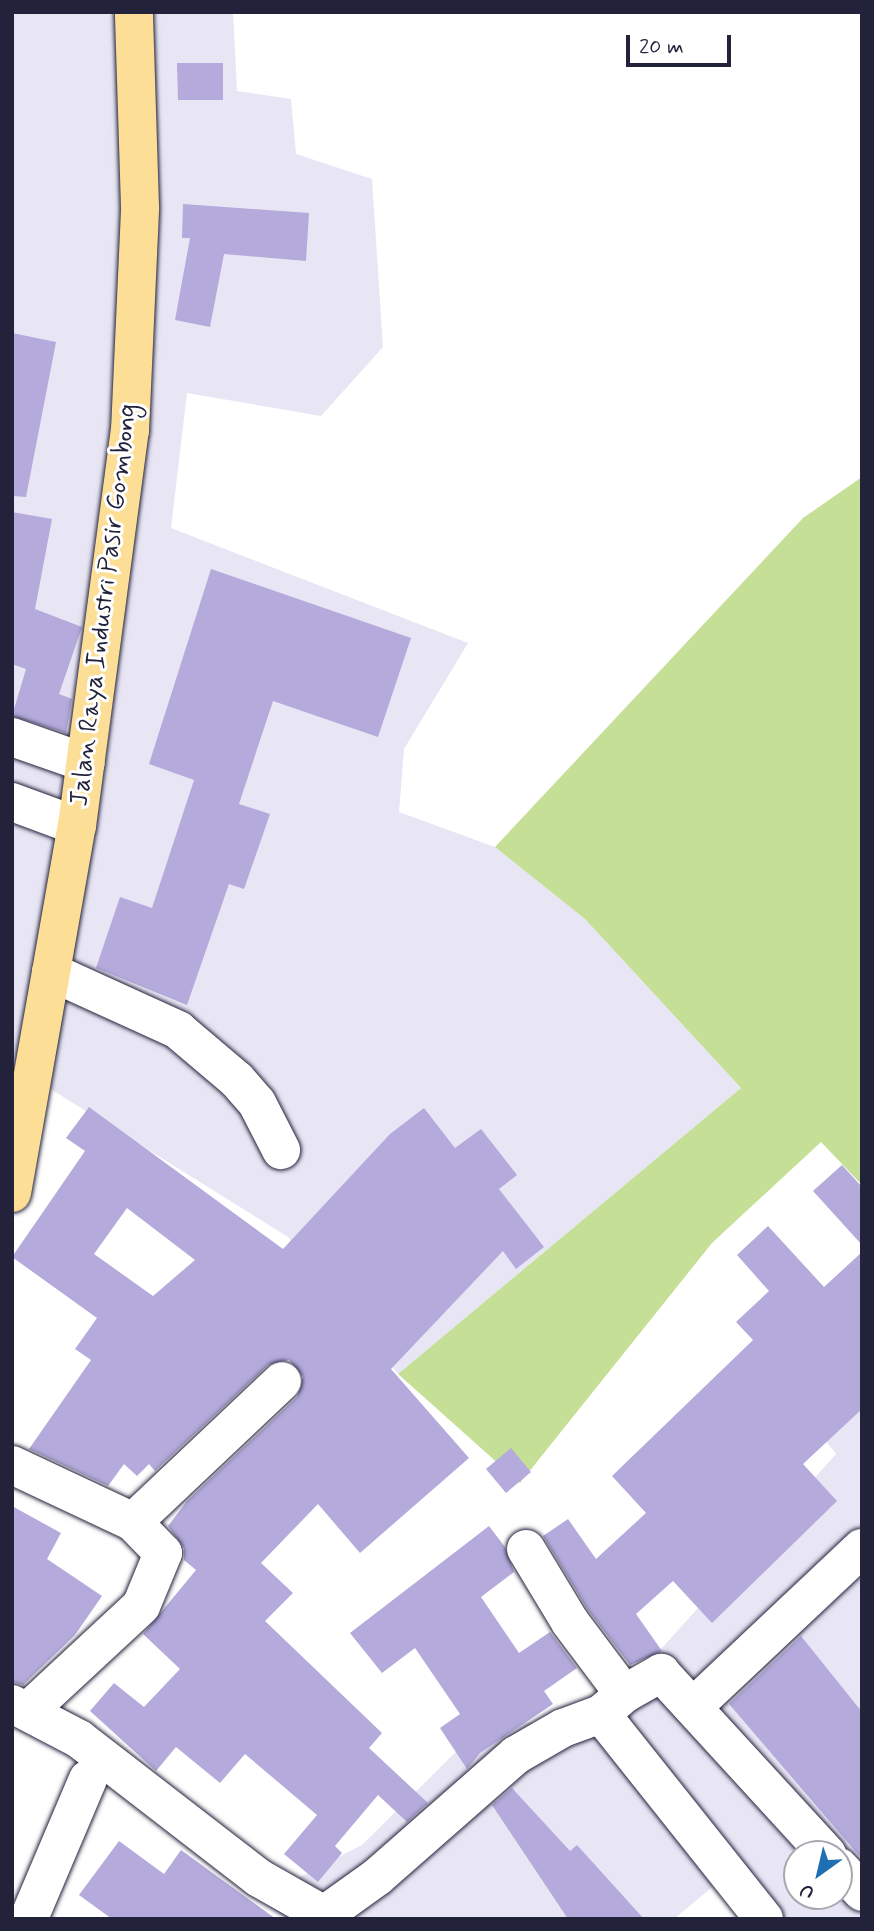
<!DOCTYPE html>
<style>
body{margin:0}
#map{position:relative;width:874px;height:1931px;overflow:hidden;background:#fff;font-family:Mynerve,sans-serif}
div>[style]{position:absolute}
.built>*{inset:0;background:#e8e6f4}
.green>*{inset:0;background:#c5df96}
.building>*{inset:0;background:#b4aadb}
.roads{filter:drop-shadow(0 0 2px #22223b) drop-shadow(0 0 2px #22223b)}
.minor>*{height:38px;margin:-19px;padding:0 19px;transform-origin:19px;border-radius:19px;background:#fff}
.major>*{height:38px;margin:-19px;padding:0 19px;transform-origin:19px;border-radius:19px;background:#fdde96}
span{translate:-50% -50%;white-space:nowrap;text-align:center;line-height:1.15;-webkit-text-stroke:6px #fff;paint-order:stroke}
.street-label{font-size:26px;color:#22223b}
.frame{position:absolute;inset:0;border:14px solid #22223b;pointer-events:none}
.north{position:absolute;left:783px;top:1840px;width:70px;height:70px;box-sizing:border-box;background:#fff;border:2px solid #a7a7b1;border-radius:50%;rotate:214deg;font-size:19px;font-weight:700;line-height:28px;text-align:center;color:#22223b}
.north::after{content:'';display:block;margin:auto;width:24px;height:32px;background:#1f6fb2;clip-path:polygon(50% 0,100% 100%,50% 72%,0 100%)}
.scale{position:absolute;left:626px;top:35px;width:105px;height:32px;box-sizing:border-box;border:4px solid #22223b;border-top:0;padding-left:9px;font-size:21px;line-height:24px;white-space:nowrap;color:#22223b;-webkit-text-stroke:5px #fff;paint-order:stroke}
</style>
<div id="map">
<div class="built">
<div style="clip-path:polygon(12px 12px,233px 12px,237px 91px,291px 99px,296px 154px,372px 179px,383px 347px,321px 416px,187px 393px,171px 528px,468px 643px,404px 749px,399px 812px,495px 847px,585px 919px,741px 1088px,398px 1374px,288px 1237px,12px 1065px)"></div>
<div style="clip-path:polygon(evenodd,862px 1373px,862px 1919px,769px 1919px,729px 1873px,674px 1919px,287px 1919px,259px 1898px,362px 1845px,487px 1721px,593px 1725px,836px 1454px,810px 1421px,862px 1373px,797px 1854px,839px 1854px,839px 1896px,797px 1896px,797px 1854px)"></div>
</div>
<div class="green">
<div style="clip-path:polygon(862px 477px,862px 1185px,821px 1142px,712px 1243px,520px 1483px,398px 1374px,741px 1088px,585px 919px,495px 847px,803px 518px)"></div>
</div>
<div class="building">
<div style="clip-path:polygon(177px 63px,223px 63px,223px 100px,178px 100px)"></div>
<div style="clip-path:polygon(183px 204px,309px 213px,306px 261px,224px 254px,210px 327px,175px 320px,190px 238px,182px 238px)"></div>
<div style="clip-path:polygon(12px 333px,56px 342px,26px 497px,12px 496px)"></div>
<div style="clip-path:polygon(12px 512px,52px 519px,35px 609px,82px 627px,59px 694px,72px 699px,66px 733px,12px 716px,26px 669px,12px 664px)"></div>
<div style="clip-path:polygon(211px 569px,411px 638px,378px 737px,273px 701px,239px 804px,270px 814px,244px 889px,229px 884px,187px 1005px,96px 968px,120px 897px,152px 908px,194px 780px,149px 764px)"></div>
<div style="clip-path:polygon(evenodd,89px 1107px,283px 1249px,390px 1134px,424px 1108px,455px 1148px,481px 1129px,517px 1175px,499px 1189px,544px 1247px,516px 1269px,503px 1251px,391px 1369px,469px 1458px,360px 1553px,318px 1504px,261px 1563px,293px 1593px,265px 1621px,382px 1733px,369px 1748px,428px 1803px,407px 1822px,378px 1795px,335px 1846px,342px 1853px,318px 1882px,284px 1854px,317px 1815px,245px 1754px,220px 1783px,176px 1747px,156px 1771px,90px 1711px,114px 1683px,144px 1707px,180px 1669px,143px 1634px,196px 1570px,184px 1560px,184px 1548px,168px 1526px,187px 1501px,297px 1397px,303px 1377px,289px 1360px,268px 1365px,155px 1471px,149px 1464px,137px 1476px,124px 1464px,108px 1486px,29px 1449px,91px 1360px,75px 1349px,97px 1318px,12px 1257px,85px 1151px,66px 1138px,89px 1107px,127px 1208px,195px 1260px,153px 1296px,94px 1254px,127px 1208px)"></div>
<div style="clip-path:polygon(842px 1165px,862px 1187px,862px 1245px,813px 1191px)"></div>
<div style="clip-path:polygon(768px 1226px,824px 1287px,862px 1252px,862px 1409px,803px 1464px,837px 1501px,712px 1623px,673px 1581px,636px 1614px,662px 1651px,630px 1665px,588px 1610px,543px 1536px,568px 1519px,596px 1559px,646px 1513px,612px 1476px,753px 1340px,736px 1322px,769px 1291px,737px 1255px)"></div>
<div style="clip-path:polygon(511px 1448px,531px 1472px,506px 1493px,486px 1469px)"></div>
<div style="clip-path:polygon(12px 1506px,61px 1533px,47px 1559px,102px 1596px,75px 1635px,23px 1685px,12px 1682px)"></div>
<div style="clip-path:polygon(489px 1526px,505px 1547px,514px 1572px,481px 1597px,519px 1653px,550px 1632px,577px 1668px,544px 1691px,553px 1704px,480px 1753px,467px 1769px,440px 1728px,460px 1714px,415px 1648px,382px 1673px,350px 1633px)"></div>
<div style="clip-path:polygon(801px 1636px,862px 1712px,862px 1859px,729px 1704px)"></div>
<div style="clip-path:polygon(512px 1788px,570px 1851px,577px 1845px,644px 1919px,568px 1919px,492px 1805px)"></div>
<div style="clip-path:polygon(119px 1841px,164px 1874px,181px 1850px,276px 1919px,112px 1919px,79px 1895px)"></div>
</div>
<div class="roads">
<div class="minor">
<div style="left:12px;top:737px;width:78px;rotate:19.4deg"></div>
<div style="left:12px;top:802px;width:69px;rotate:20.3deg"></div>
<div style="left:51px;top:972px;width:140px;rotate:24.5deg"></div>
<div style="left:178px;top:1030px;width:77px;rotate:40.3deg"></div>
<div style="left:237px;top:1080px;width:30px;rotate:49deg"></div>
<div style="left:257px;top:1103px;width:53px;rotate:62.9deg"></div>
<div style="left:12px;top:1465px;width:134px;rotate:25.2deg"></div>
<div style="left:133px;top:1522px;width:43px;rotate:45.9deg"></div>
<div style="left:163px;top:1553px;width:57px;rotate:112.5deg"></div>
<div style="left:141px;top:1606px;width:153px;rotate:137.1deg"></div>
<div style="left:133px;top:1522px;width:205px;rotate:-43.4deg"></div>
<div style="left:526px;top:1549px;width:85px;rotate:58.9deg"></div>
<div style="left:570px;top:1622px;width:90px;rotate:53.1deg"></div>
<div style="left:12px;top:1704px;width:76px;rotate:27.6deg"></div>
<div style="left:79px;top:1739px;width:227px;rotate:37.7deg"></div>
<div style="left:259px;top:1878px;width:75px;rotate:29.6deg"></div>
<div style="left:324px;top:1915px;width:65px;rotate:-35.6deg"></div>
<div style="left:377px;top:1877px;width:185px;rotate:-41.3deg"></div>
<div style="left:516px;top:1755px;width:54px;rotate:-29.9deg"></div>
<div style="left:563px;top:1728px;width:40px;rotate:-20.2deg"></div>
<div style="left:601px;top:1714px;width:30px;rotate:-41deg"></div>
<div style="left:624px;top:1694px;width:43px;rotate:-29.6deg"></div>
<div style="left:661px;top:1673px;width:246px;rotate:47.5deg"></div>
<div style="left:693px;top:1707px;width:232px;rotate:-43.3deg"></div>
<div style="left:601px;top:1714px;width:262px;rotate:51.5deg"></div>
<div style="left:839px;top:1867px;width:34px;rotate:47deg"></div>
<div style="left:29px;top:1918px;width:151px;rotate:-67deg"></div>
</div>
<div class="major">
<div style="left:12px;top:1193px;width:373px;rotate:-80deg"></div>
<div style="left:77px;top:826px;width:399px;rotate:-82.4deg"></div>
<div style="left:130px;top:431px;width:224px;rotate:-87.4deg"></div>
<div style="left:140px;top:207px;width:195px;rotate:-91.8deg"></div>
</div>
</div>
<div class="street-label">
<span style="left:105px;top:605px;rotate:-83deg">Jalan Raya Industri Pasir Gombong</span>
</div>
<div class="frame"></div>
<div class="north">U</div>
<div class="scale">20 m</div>
</div>
